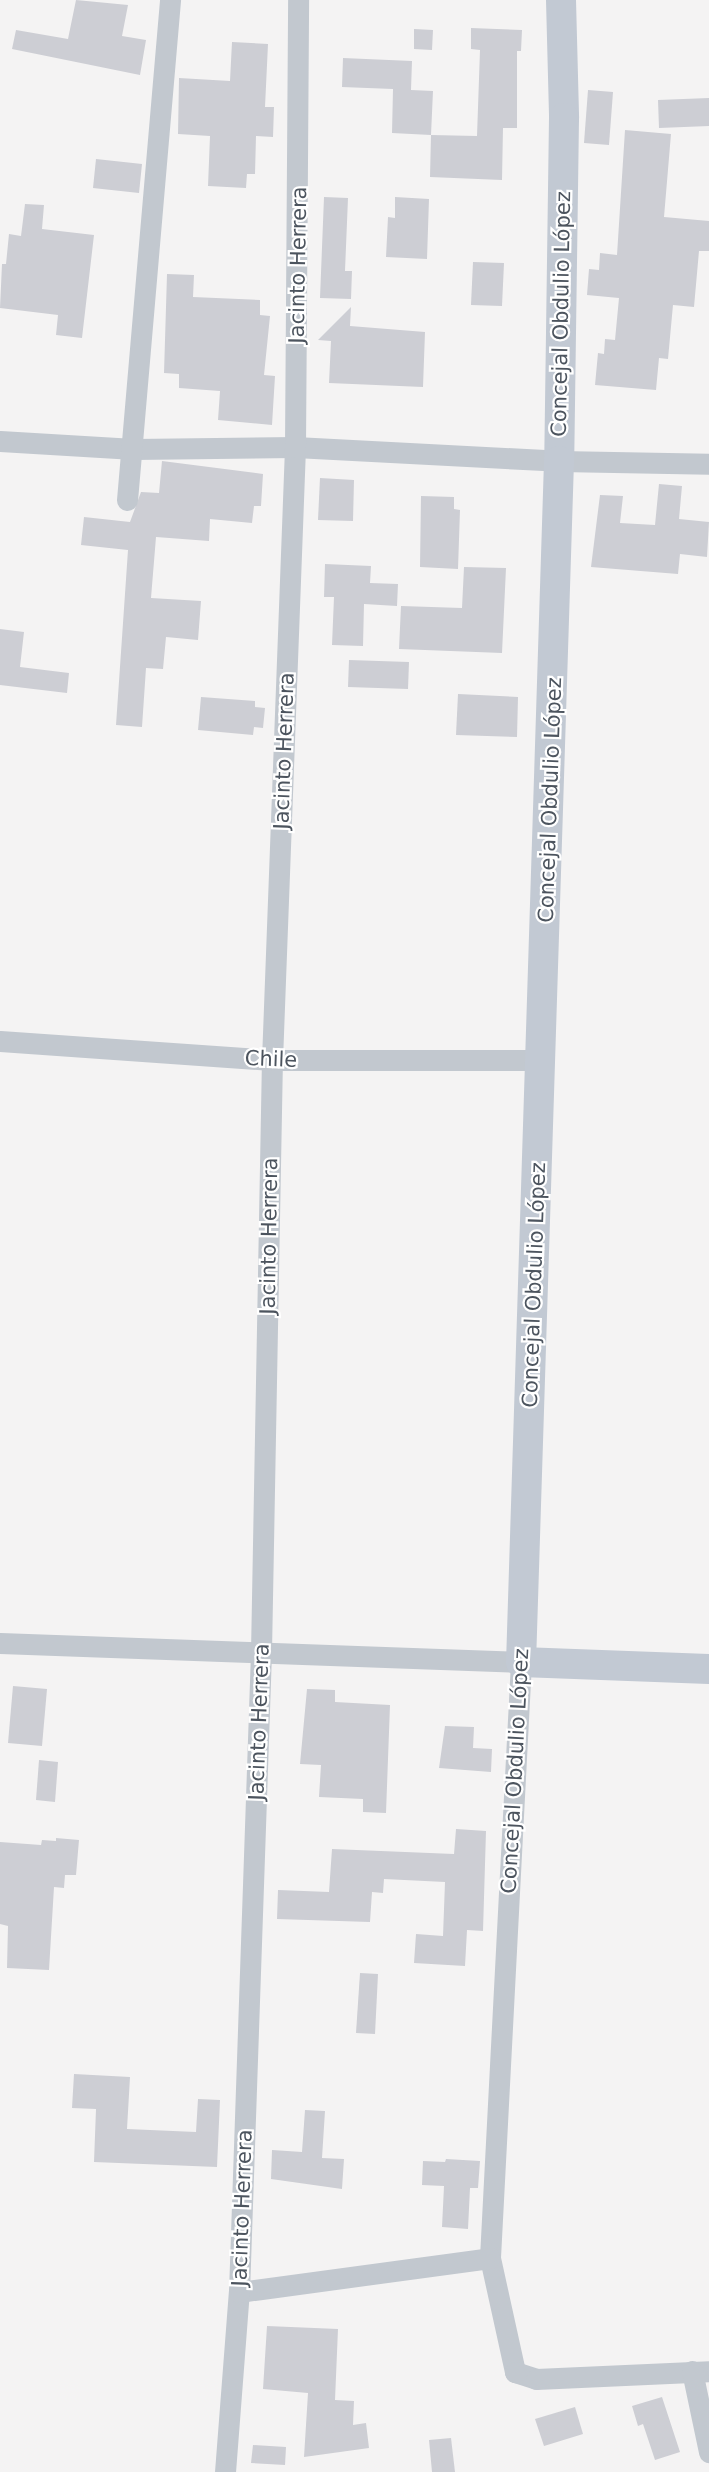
<!DOCTYPE html>
<meta charset="utf-8">
<style>
body{margin:0}
#map{position:relative;width:709px;height:2472px;overflow:hidden;background:#f4f3f3;font-family:"DejaVu Sans",sans-serif}
div>[style]{position:absolute}
.building>*{inset:0;background:#cdced4}
.street>*{height:21px;margin:-10.5px;padding:0 10.5px;transform-origin:10.5px;border-radius:10.5px;background:#c2c8cf}
.secondary>*{height:30px;margin:-15px;padding:0 15px;transform-origin:15px;border-radius:15px;background:#c2c9d3}
span{translate:-50% -50%;white-space:nowrap;text-align:center;line-height:1.15;-webkit-text-stroke:4.5px #fff;paint-order:stroke}
.street-label{font-size:21px;color:#4c545e}
</style>
<div id="map">
<div class="building">
<div style="clip-path:polygon(76px 0,128px 5px,122px 36px,146px 40px,140px 75px,12px 49px,16px 30px,68px 39px)"></div>
<div style="clip-path:polygon(471px 28px,522px 30px,521px 51px,517px 51px,517px 128px,503px 128px,502px 180px,430px 177px,431px 135px,477px 136px,480px 50px,471px 49px)"></div>
<div style="clip-path:polygon(414px 29px,433px 30px,432px 50px,414px 49px)"></div>
<div style="clip-path:polygon(232px 42px,268px 44px,265px 107px,274px 107px,273px 137px,256px 136px,255px 174px,247px 174px,246px 188px,208px 186px,210px 136px,178px 134px,179px 78px,230px 81px)"></div>
<div style="clip-path:polygon(343px 58px,412px 61px,411px 90px,433px 91px,431px 135px,392px 133px,393px 89px,342px 87px)"></div>
<div style="clip-path:polygon(588px 90px,613px 92px,609px 145px,584px 143px)"></div>
<div style="clip-path:polygon(709px 98px,709px 126px,659px 128px,658px 100px)"></div>
<div style="clip-path:polygon(625px 130px,671px 134px,664px 217px,709px 221px,709px 251px,699px 251px,694px 307px,673px 305px,668px 359px,659px 358px,656px 390px,595px 385px,598px 353px,604px 354px,605px 339px,615px 340px,619px 298px,587px 295px,589px 269px,599px 270px,600px 253px,617px 255px)"></div>
<div style="clip-path:polygon(96px 159px,142px 164px,139px 193px,93px 188px)"></div>
<div style="clip-path:polygon(324px 197px,348px 198px,345px 271px,352px 271px,351px 299px,320px 298px)"></div>
<div style="clip-path:polygon(395px 197px,429px 199px,427px 259px,386px 257px,388px 217px,395px 218px)"></div>
<div style="clip-path:polygon(25px 204px,44px 205px,42px 229px,94px 235px,82px 338px,56px 335px,58px 315px,0 308px,2px 264px,6px 264px,9px 234px,21px 236px)"></div>
<div style="clip-path:polygon(473px 262px,504px 263px,502px 306px,471px 305px)"></div>
<div style="clip-path:polygon(167px 274px,194px 275px,193px 297px,260px 300px,260px 315px,270px 316px,264px 375px,275px 376px,272px 425px,218px 420px,220px 391px,179px 388px,179px 374px,164px 373px)"></div>
<div style="clip-path:polygon(351px 307px,350px 326px,425px 332px,423px 387px,329px 383px,331px 341px,318px 340px)"></div>
<div style="clip-path:polygon(162px 461px,263px 474px,261px 506px,254px 506px,252px 523px,210px 519px,209px 541px,156px 537px,151px 598px,201px 601px,198px 640px,166px 637px,163px 669px,146px 668px,142px 727px,116px 725px,128px 550px,81px 545px,84px 517px,130px 522px,141px 492px,159px 493px)"></div>
<div style="clip-path:polygon(320px 478px,354px 480px,353px 521px,318px 520px)"></div>
<div style="clip-path:polygon(659px 484px,682px 486px,679px 519px,709px 522px,707px 557px,680px 554px,678px 574px,591px 567px,600px 495px,623px 496px,620px 523px,655px 525px)"></div>
<div style="clip-path:polygon(421px 496px,454px 497px,454px 509px,460px 510px,458px 569px,420px 567px)"></div>
<div style="clip-path:polygon(325px 564px,371px 566px,370px 583px,398px 584px,397px 606px,364px 604px,363px 646px,332px 645px,334px 597px,324px 597px)"></div>
<div style="clip-path:polygon(464px 567px,506px 568px,502px 653px,399px 649px,401px 606px,462px 608px)"></div>
<div style="clip-path:polygon(0 629px,24px 632px,20px 667px,69px 673px,67px 693px,0 685px)"></div>
<div style="clip-path:polygon(349px 660px,409px 662px,408px 689px,348px 687px)"></div>
<div style="clip-path:polygon(458px 694px,518px 697px,517px 737px,456px 735px)"></div>
<div style="clip-path:polygon(201px 697px,255px 701px,255px 707px,265px 708px,263px 728px,254px 727px,253px 735px,198px 730px)"></div>
<div style="clip-path:polygon(13px 1686px,47px 1689px,42px 1746px,8px 1743px)"></div>
<div style="clip-path:polygon(307px 1689px,335px 1690px,335px 1702px,390px 1705px,386px 1813px,363px 1812px,363px 1799px,319px 1797px,321px 1765px,300px 1764px)"></div>
<div style="clip-path:polygon(445px 1726px,474px 1727px,473px 1748px,492px 1749px,491px 1772px,439px 1768px)"></div>
<div style="clip-path:polygon(39px 1760px,58px 1762px,55px 1802px,36px 1800px)"></div>
<div style="clip-path:polygon(456px 1829px,486px 1831px,483px 1931px,467px 1930px,465px 1966px,414px 1963px,416px 1934px,443px 1936px,445px 1882px,384px 1879px,383px 1893px,372px 1892px,370px 1922px,277px 1919px,278px 1890px,329px 1892px,332px 1849px,454px 1854px)"></div>
<div style="clip-path:polygon(56px 1838px,79px 1840px,76px 1875px,65px 1875px,64px 1888px,54px 1887px,49px 1970px,7px 1968px,8px 1926px,0 1924px,0 1842px,41px 1845px,42px 1840px,56px 1841px)"></div>
<div style="clip-path:polygon(360px 1973px,378px 1974px,375px 2034px,356px 2033px)"></div>
<div style="clip-path:polygon(74px 2074px,130px 2077px,127px 2129px,196px 2132px,198px 2099px,220px 2100px,217px 2167px,94px 2162px,96px 2109px,72px 2108px)"></div>
<div style="clip-path:polygon(305px 2110px,325px 2111px,322px 2158px,344px 2159px,342px 2189px,271px 2179px,272px 2150px,302px 2152px)"></div>
<div style="clip-path:polygon(446px 2159px,480px 2161px,478px 2188px,470px 2188px,468px 2229px,442px 2227px,444px 2186px,422px 2185px,423px 2161px,445px 2162px)"></div>
<div style="clip-path:polygon(267px 2326px,338px 2329px,335px 2400px,354px 2401px,353px 2425px,366px 2423px,369px 2448px,304px 2457px,308px 2393px,263px 2389px)"></div>
<div style="clip-path:polygon(662px 2397px,680px 2452px,655px 2460px,643px 2424px,638px 2426px,632px 2406px)"></div>
<div style="clip-path:polygon(575px 2407px,583px 2434px,544px 2446px,535px 2419px)"></div>
<div style="clip-path:polygon(451px 2438px,455px 2472px,432px 2472px,429px 2440px)"></div>
<div style="clip-path:polygon(253px 2445px,286px 2447px,285px 2465px,251px 2463px)"></div>
</div>
<div class="street">
<div style="left:0;top:441px;width:134px;rotate:3.4deg"></div>
<div style="left:134px;top:449px;width:161px;rotate:-0.7deg"></div>
<div style="left:295px;top:447px;width:264px;rotate:3deg"></div>
<div style="left:559px;top:461px;width:150px;rotate:1.1deg"></div>
<div style="left:127px;top:500px;width:502px;rotate:-85.08deg"></div>
<div style="left:0;top:1041px;width:273px;rotate:4deg"></div>
<div style="left:272px;top:1060px;width:271px"></div>
<div style="left:0;top:1643px;width:521px;rotate:2.09deg"></div>
<div style="left:521px;top:1662px;width:597px;rotate:92.98deg"></div>
<div style="left:490px;top:2258px;width:117px;rotate:77.6deg"></div>
<div style="left:515px;top:2372px;width:22px;rotate:18deg"></div>
<div style="left:536px;top:2379px;width:173px;rotate:-2.6deg"></div>
<div style="left:239px;top:2292px;width:253px;rotate:-7.7deg"></div>
<div style="left:692px;top:2371px;width:83px;rotate:78.1deg"></div>
<div style="left:225px;top:2472px;width:181px;rotate:-85.6deg"></div>
<div style="left:239px;top:2292px;width:640px;rotate:-88.03deg"></div>
<div style="left:261px;top:1652px;width:592px;rotate:-88.94deg"></div>
<div style="left:272px;top:1060px;width:613px;rotate:-87.85deg"></div>
<div style="left:295px;top:447px;width:447px;rotate:-89.6deg"></div>
</div>
<div class="secondary">
<div style="left:561px;top:0;width:118px;rotate:88.5deg"></div>
<div style="left:564px;top:118px;width:343px;rotate:90.8deg"></div>
<div style="left:559px;top:461px;width:1202px;rotate:91.81deg"></div>
<div style="left:521px;top:1662px;width:188px;rotate:2.1deg"></div>
</div>
<div class="street-label">
<span style="left:298px;top:265px;rotate:-89deg">Jacinto Herrera</span>
<span style="left:561px;top:314px;rotate:-89deg">Concejal Obdulio López</span>
<span style="left:284px;top:751px;rotate:-88deg">Jacinto Herrera</span>
<span style="left:550px;top:800px;rotate:-88deg">Concejal Obdulio López</span>
<span style="left:271px;top:1059px;rotate:2deg">Chile</span>
<span style="left:269px;top:1236px;rotate:-89deg">Jacinto Herrera</span>
<span style="left:534px;top:1285px;rotate:-88deg">Concejal Obdulio López</span>
<span style="left:259px;top:1722px;rotate:-88deg">Jacinto Herrera</span>
<span style="left:515px;top:1771px;rotate:-87deg">Concejal Obdulio López</span>
<span style="left:242px;top:2208px;rotate:-88deg">Jacinto Herrera</span>
</div>
</div>
